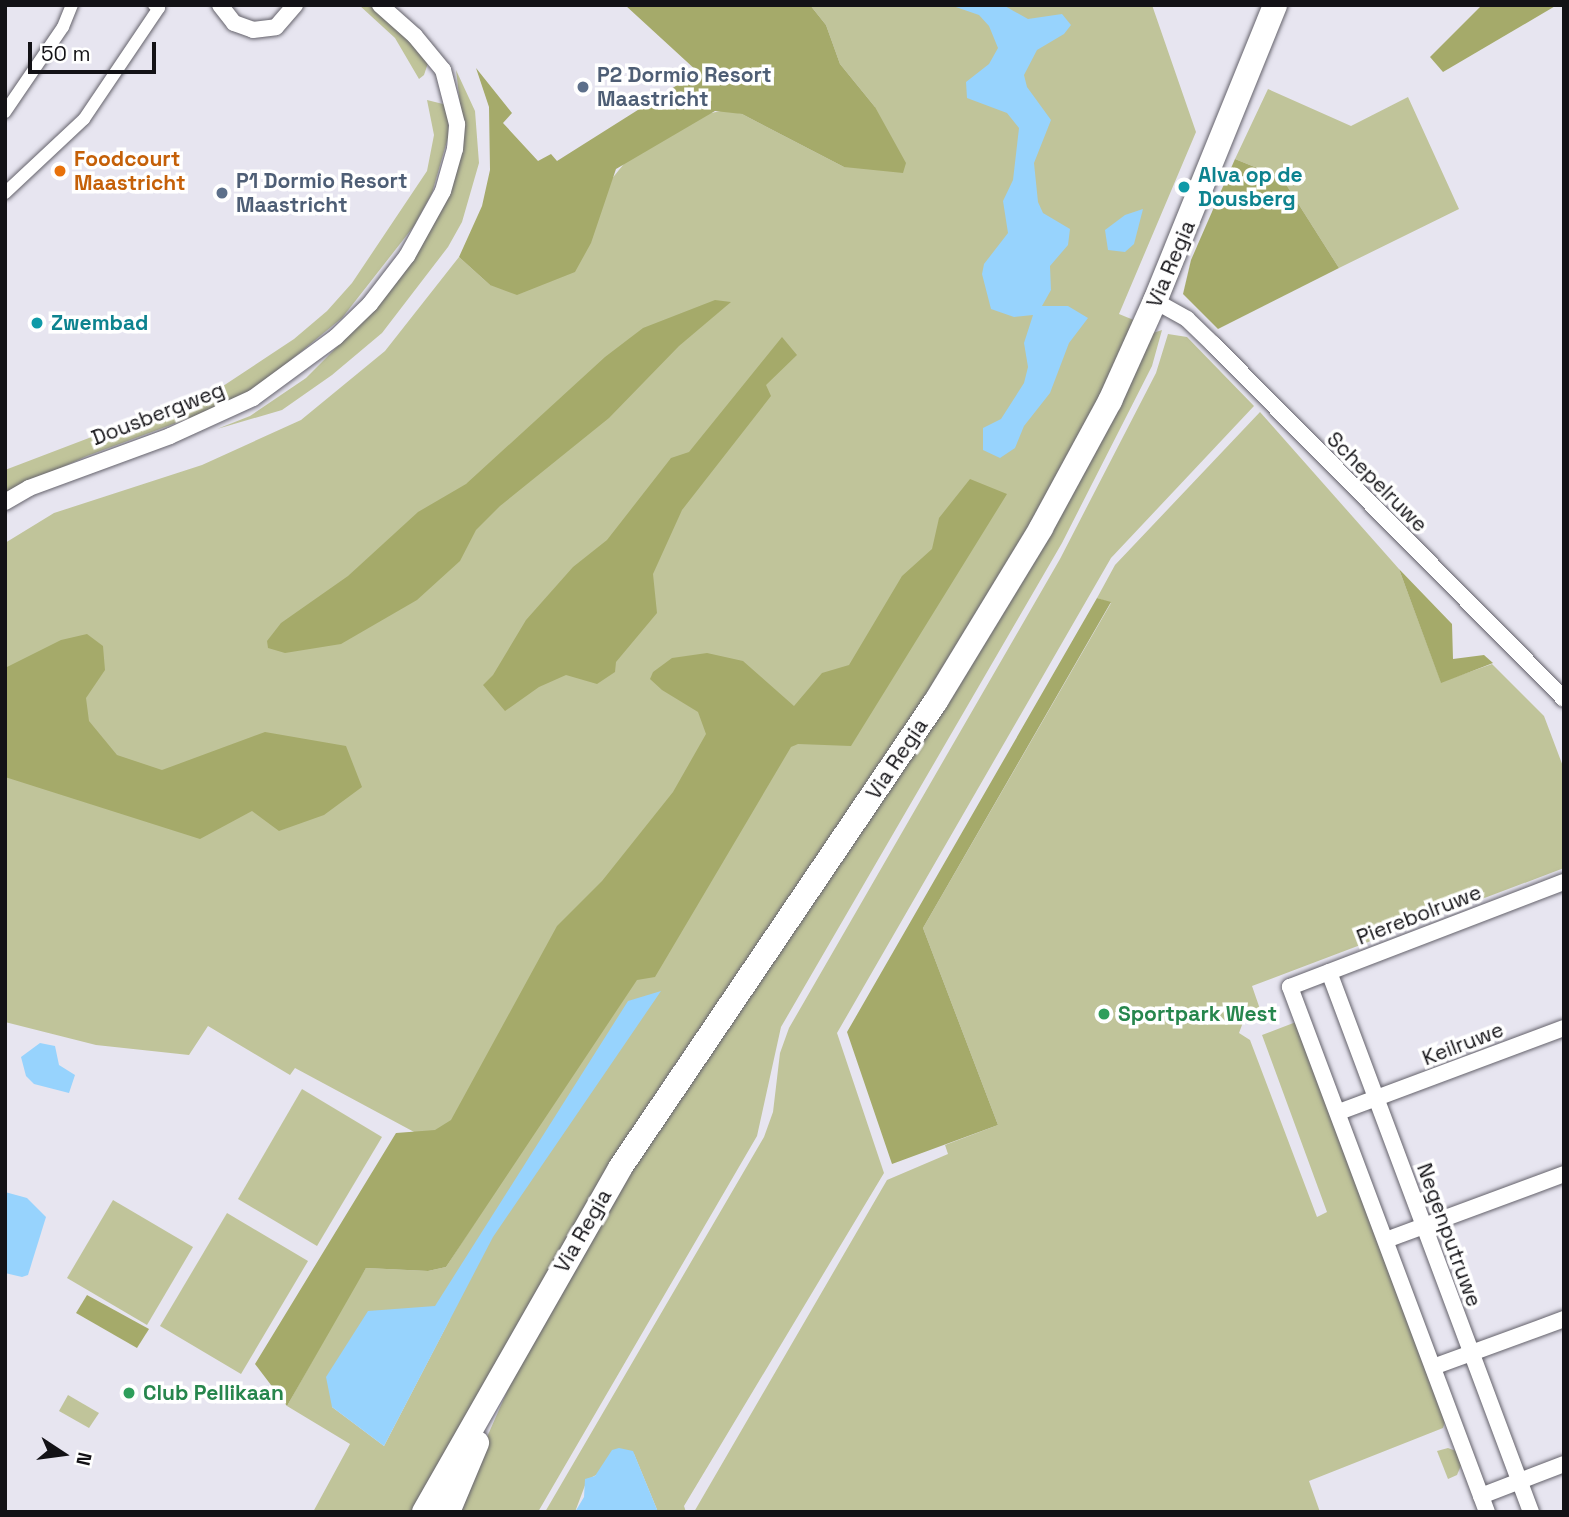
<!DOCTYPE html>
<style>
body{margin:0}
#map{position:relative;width:1569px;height:1517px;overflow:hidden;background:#e7e5f0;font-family:"Space Grotesk",sans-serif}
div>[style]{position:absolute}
.green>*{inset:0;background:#c0c49a}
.forest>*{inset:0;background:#a5aa6a}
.water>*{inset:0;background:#97d3fd}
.roads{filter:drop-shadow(0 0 2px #64626b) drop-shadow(0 0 2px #64626b)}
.pedestrian>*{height:12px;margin:-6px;padding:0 6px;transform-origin:6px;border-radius:6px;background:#fff}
.minor>*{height:16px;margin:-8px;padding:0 8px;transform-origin:8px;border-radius:8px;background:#fff}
.primary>*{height:24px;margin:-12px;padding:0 12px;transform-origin:12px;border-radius:12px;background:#fff}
.dots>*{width:19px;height:19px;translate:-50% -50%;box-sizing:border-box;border:4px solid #fff;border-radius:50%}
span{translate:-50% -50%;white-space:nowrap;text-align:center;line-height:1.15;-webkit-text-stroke:7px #fff;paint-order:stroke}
.service-label{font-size:21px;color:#4e5e75;font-weight:700}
.left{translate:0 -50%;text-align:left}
.food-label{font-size:21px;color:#c56008;font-weight:700}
.culture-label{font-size:21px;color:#0d838f;font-weight:700}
.street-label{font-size:21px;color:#131216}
.leisure-label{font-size:21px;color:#27864d;font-weight:700}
.frame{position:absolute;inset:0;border:7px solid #131216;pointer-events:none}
.north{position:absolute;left:28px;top:1419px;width:70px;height:70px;-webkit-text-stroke:5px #fff;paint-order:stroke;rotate:103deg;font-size:19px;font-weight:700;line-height:28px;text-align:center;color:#131216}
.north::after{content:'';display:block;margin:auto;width:24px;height:32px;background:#131216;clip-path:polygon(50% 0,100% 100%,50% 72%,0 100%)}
.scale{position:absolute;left:28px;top:42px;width:128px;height:32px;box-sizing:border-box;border:4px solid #131216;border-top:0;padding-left:9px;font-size:21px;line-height:24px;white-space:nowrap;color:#131216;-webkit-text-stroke:5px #fff;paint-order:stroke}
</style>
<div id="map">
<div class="green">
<div style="clip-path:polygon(359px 5px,371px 5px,399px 26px,428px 63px,424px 75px,419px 79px,395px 38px)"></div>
<div style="clip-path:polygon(evenodd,810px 5px,1152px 5px,1196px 132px,1119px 314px,1141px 323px,1012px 559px,895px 748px,668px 1075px,606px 1172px,417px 1512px,313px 1512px,350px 1444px,287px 1406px,352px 1290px,366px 1268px,428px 1271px,446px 1267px,529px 1139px,416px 1133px,295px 1068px,290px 1075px,208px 1026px,189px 1055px,96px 1045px,5px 1022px,5px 543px,54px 513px,202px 465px,301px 420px,385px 351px,459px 257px,490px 285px,602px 206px,606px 186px,627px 160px,701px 115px,726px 110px,742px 114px,844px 167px,875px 107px,840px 64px,826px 25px,810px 5px,450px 1319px,384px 1446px,332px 1407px,450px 1319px)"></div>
<div style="clip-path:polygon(456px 70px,475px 111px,479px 163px,462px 222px,448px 247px,382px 333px,332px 375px,282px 410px,217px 429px,250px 416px,306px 378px,367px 317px,416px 252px,462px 121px)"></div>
<div style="clip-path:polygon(1268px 89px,1351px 126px,1408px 97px,1459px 209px,1339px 268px,1282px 178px,1235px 159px)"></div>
<div style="clip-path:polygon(427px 100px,447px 105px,449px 134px,432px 193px,414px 226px,342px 318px,264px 382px,230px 403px,87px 456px,5px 493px,5px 470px,220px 388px,294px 339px,327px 311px,352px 283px,427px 171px,434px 135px)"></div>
<div style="clip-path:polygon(1162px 330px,1152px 366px,1062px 543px,781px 1027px,757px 1136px,538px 1512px,454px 1512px,509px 1387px,585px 1243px,1153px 333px)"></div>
<div style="clip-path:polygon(1168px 334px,1187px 337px,1254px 406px,1111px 558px,837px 1033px,884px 1173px,684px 1506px,686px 1512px,658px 1512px,634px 1454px,587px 1480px,575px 1512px,545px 1512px,764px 1137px,773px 1112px,780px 1053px,789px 1028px,1060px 559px,1156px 373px)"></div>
<div style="clip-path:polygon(1260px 412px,1399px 569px,1441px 682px,1492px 664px,1544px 716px,1564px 769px,1564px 868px,1252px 986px,1261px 1012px,1245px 1017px,1239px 1033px,1250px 1040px,1317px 1217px,1327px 1212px,1262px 1035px,1296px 1022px,1445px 1422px,1443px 1428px,1309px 1481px,1320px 1512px,694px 1512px,887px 1180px,948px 1154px,945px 1145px,998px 1125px,923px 928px,1111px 603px,1097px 598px,1115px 565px)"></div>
<div style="clip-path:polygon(302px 1089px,382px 1137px,317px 1246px,238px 1199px)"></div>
<div style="clip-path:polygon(113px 1200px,193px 1247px,147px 1325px,67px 1278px)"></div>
<div style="clip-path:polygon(227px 1213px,308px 1261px,241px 1374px,160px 1326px)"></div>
<div style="clip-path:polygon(68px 1395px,99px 1413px,89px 1428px,59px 1411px)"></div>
<div style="clip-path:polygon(1448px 1448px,1456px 1451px,1462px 1463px,1457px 1475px,1448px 1479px,1437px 1451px)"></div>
</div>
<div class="forest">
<div style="clip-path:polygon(625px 5px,810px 5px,826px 25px,840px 64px,875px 107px,906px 163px,903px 173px,844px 167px,742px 114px,715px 111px,616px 169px,591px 243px,575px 272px,517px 295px,490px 285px,459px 257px,482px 206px,490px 170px,489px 107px,476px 68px,512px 113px,503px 123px,538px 161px,551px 154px,557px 161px,698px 72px)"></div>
<div style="clip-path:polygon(1482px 5px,1557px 5px,1443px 72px,1430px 57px)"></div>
<div style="clip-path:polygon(1235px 159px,1282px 178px,1339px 268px,1218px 329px,1183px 294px,1191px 260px)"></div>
<div style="clip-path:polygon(715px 300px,731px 302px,679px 346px,609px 418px,500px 506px,476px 530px,460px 561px,417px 600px,341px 644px,285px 653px,268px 648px,267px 641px,281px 623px,348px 576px,418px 512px,466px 484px,605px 357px,643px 328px)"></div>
<div style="clip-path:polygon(782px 337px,797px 355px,766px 385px,771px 396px,682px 510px,653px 574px,657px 613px,616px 662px,615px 672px,597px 684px,566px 675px,539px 687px,505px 711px,483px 685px,493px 675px,526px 620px,573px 567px,607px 540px,671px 458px,689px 452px)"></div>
<div style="clip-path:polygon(970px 479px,1007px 494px,851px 746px,798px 744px,791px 747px,655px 977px,637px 980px,446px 1267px,428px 1271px,366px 1268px,287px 1406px,255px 1364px,396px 1133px,435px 1130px,451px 1120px,557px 926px,602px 881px,673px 792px,706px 734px,698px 712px,662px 690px,650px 679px,653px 672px,672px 658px,707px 653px,743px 661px,794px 706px,822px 673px,849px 665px,902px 576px,932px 549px,939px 518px)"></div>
<div style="clip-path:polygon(1399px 569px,1452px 624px,1453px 659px,1484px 655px,1493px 663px,1441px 683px)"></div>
<div style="clip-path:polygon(1097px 598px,1111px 602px,923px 928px,998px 1125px,892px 1164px,847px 1032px)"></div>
<div style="clip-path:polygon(87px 634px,103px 646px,105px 670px,86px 698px,89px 721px,117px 755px,162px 770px,265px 732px,346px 746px,362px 787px,324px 815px,279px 831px,252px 811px,200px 839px,5px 777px,5px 668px,61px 640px)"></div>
<div style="clip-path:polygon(87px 1295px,149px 1329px,137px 1348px,76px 1313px)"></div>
</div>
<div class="water">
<div style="clip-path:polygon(950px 5px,1003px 5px,1028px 19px,1062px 14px,1071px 25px,1064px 34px,1037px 50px,1024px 75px,1027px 87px,1051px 120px,1034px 163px,1038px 202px,1043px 213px,1070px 229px,1068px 245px,1050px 266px,1051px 290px,1042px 306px,1068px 306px,1088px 318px,1069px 343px,1050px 393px,1024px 426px,1015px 448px,1000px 458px,983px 450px,983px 428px,1001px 419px,1024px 383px,1028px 367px,1024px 343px,1033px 315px,1014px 317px,991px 309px,982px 274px,984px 264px,1008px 233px,1003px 201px,1013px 180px,1019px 128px,1007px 113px,967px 98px,966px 82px,989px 64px,998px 48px,989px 26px,979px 15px)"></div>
<div style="clip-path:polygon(1143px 209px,1134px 244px,1125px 252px,1108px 250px,1105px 230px,1125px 215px)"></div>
<div style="clip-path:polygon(661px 991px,493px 1237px,384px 1446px,332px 1407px,326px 1377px,368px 1311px,435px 1306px,628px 1001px)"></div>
<div style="clip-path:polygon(40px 1043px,55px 1046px,59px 1065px,75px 1075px,69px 1093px,34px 1084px,26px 1076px,21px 1057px)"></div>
<div style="clip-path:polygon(5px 1192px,27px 1198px,46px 1217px,28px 1275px,22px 1277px,5px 1273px)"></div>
<div style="clip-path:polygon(619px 1448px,633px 1451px,658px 1512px,575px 1512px,584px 1497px,585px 1479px,595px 1476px,612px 1450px)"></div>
</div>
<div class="roads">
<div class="pedestrian">
<div style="left:5px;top:112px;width:103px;rotate:-55.7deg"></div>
<div style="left:63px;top:27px;width:24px;rotate:-68deg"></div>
<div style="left:5px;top:193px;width:108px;rotate:-43.1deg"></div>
<div style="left:84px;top:119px;width:134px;rotate:-56deg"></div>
<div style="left:159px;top:8px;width:6px;rotate:-149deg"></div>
</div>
<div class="minor">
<div style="left:220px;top:5px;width:23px;rotate:52deg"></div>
<div style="left:234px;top:23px;width:20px;rotate:20deg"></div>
<div style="left:253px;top:30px;width:23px;rotate:-7deg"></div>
<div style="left:276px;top:27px;width:29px;rotate:-49deg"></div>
<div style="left:1155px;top:301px;width:37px;rotate:29deg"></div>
<div style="left:1187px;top:319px;width:36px;rotate:44deg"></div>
<div style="left:1213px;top:344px;width:499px;rotate:45.3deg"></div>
<div style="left:5px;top:502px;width:28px;rotate:-30deg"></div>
<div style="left:29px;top:488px;width:150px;rotate:-20.2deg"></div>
<div style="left:170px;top:436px;width:91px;rotate:-24.6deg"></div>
<div style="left:253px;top:398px;width:103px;rotate:-36.3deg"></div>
<div style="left:336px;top:337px;width:47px;rotate:-44.1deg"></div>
<div style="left:370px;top:304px;width:61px;rotate:-52.4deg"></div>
<div style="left:407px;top:256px;width:74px;rotate:-61deg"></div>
<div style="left:443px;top:191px;width:44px;rotate:-74.1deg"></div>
<div style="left:455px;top:149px;width:25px;rotate:-85deg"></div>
<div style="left:457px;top:124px;width:56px;rotate:-104.5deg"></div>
<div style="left:443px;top:70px;width:44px;rotate:-129.5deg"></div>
<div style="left:415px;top:36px;width:47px;rotate:-138.5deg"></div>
<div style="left:1329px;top:972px;width:577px;rotate:69.49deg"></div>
<div style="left:1339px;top:1112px;width:240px;rotate:-20.5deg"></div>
<div style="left:1386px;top:1240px;width:190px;rotate:-20.3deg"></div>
<div style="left:1433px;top:1367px;width:140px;rotate:-20.1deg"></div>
<div style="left:1481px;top:1496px;width:89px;rotate:-21.1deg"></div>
<div style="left:1487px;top:1512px;width:561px;rotate:-110.57deg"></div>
<div style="left:1290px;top:987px;width:293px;rotate:-21deg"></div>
</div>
<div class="primary">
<div style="left:424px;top:1512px;width:396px;rotate:-60.3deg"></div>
<div style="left:620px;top:1168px;width:564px;rotate:-55.92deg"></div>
<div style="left:936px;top:701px;width:202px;rotate:-58.7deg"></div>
<div style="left:1041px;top:528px;width:145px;rotate:-61.5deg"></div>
<div style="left:1110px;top:401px;width:110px;rotate:-65.8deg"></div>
<div style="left:1155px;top:301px;width:319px;rotate:-67.9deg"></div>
<div style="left:448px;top:1512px;width:75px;rotate:-67.2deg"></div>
</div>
</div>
<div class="dots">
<div style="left:583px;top:87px;background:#5c6f8a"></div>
<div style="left:60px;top:171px;background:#e8710a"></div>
<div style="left:1184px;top:187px;background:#0f9aa8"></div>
<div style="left:222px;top:193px;background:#5c6f8a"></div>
<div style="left:37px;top:323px;background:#0f9aa8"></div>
<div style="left:1104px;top:1014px;background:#2e9e5b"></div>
<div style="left:129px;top:1393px;background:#2e9e5b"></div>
</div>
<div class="service-label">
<span class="left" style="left:597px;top:87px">P2 Dormio Resort<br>Maastricht</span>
<span class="left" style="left:236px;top:193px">P1 Dormio Resort<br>Maastricht</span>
</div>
<div class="food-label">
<span class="left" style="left:74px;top:171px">Foodcourt<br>Maastricht</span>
</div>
<div class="culture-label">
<span class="left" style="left:1198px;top:187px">Alva op de<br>Dousberg</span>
<span class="left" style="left:51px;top:323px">Zwembad</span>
</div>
<div class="street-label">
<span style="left:1171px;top:264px;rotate:-67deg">Via Regia</span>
<span style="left:158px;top:414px;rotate:-21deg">Dousbergweg</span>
<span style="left:1377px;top:482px;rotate:45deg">Schepelruwe</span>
<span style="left:897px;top:759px;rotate:-56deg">Via Regia</span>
<span style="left:1419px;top:915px;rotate:-21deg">Pierebolruwe</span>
<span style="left:1463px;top:1044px;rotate:-21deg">Keilruwe</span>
<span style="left:583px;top:1231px;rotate:-60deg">Via Regia</span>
<span style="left:1449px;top:1235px;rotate:70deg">Negenputruwe</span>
</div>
<div class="leisure-label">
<span class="left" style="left:1118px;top:1014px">Sportpark West</span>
<span class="left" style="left:143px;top:1393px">Club Pellikaan</span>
</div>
<div class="frame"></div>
<div class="north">N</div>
<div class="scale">50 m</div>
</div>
